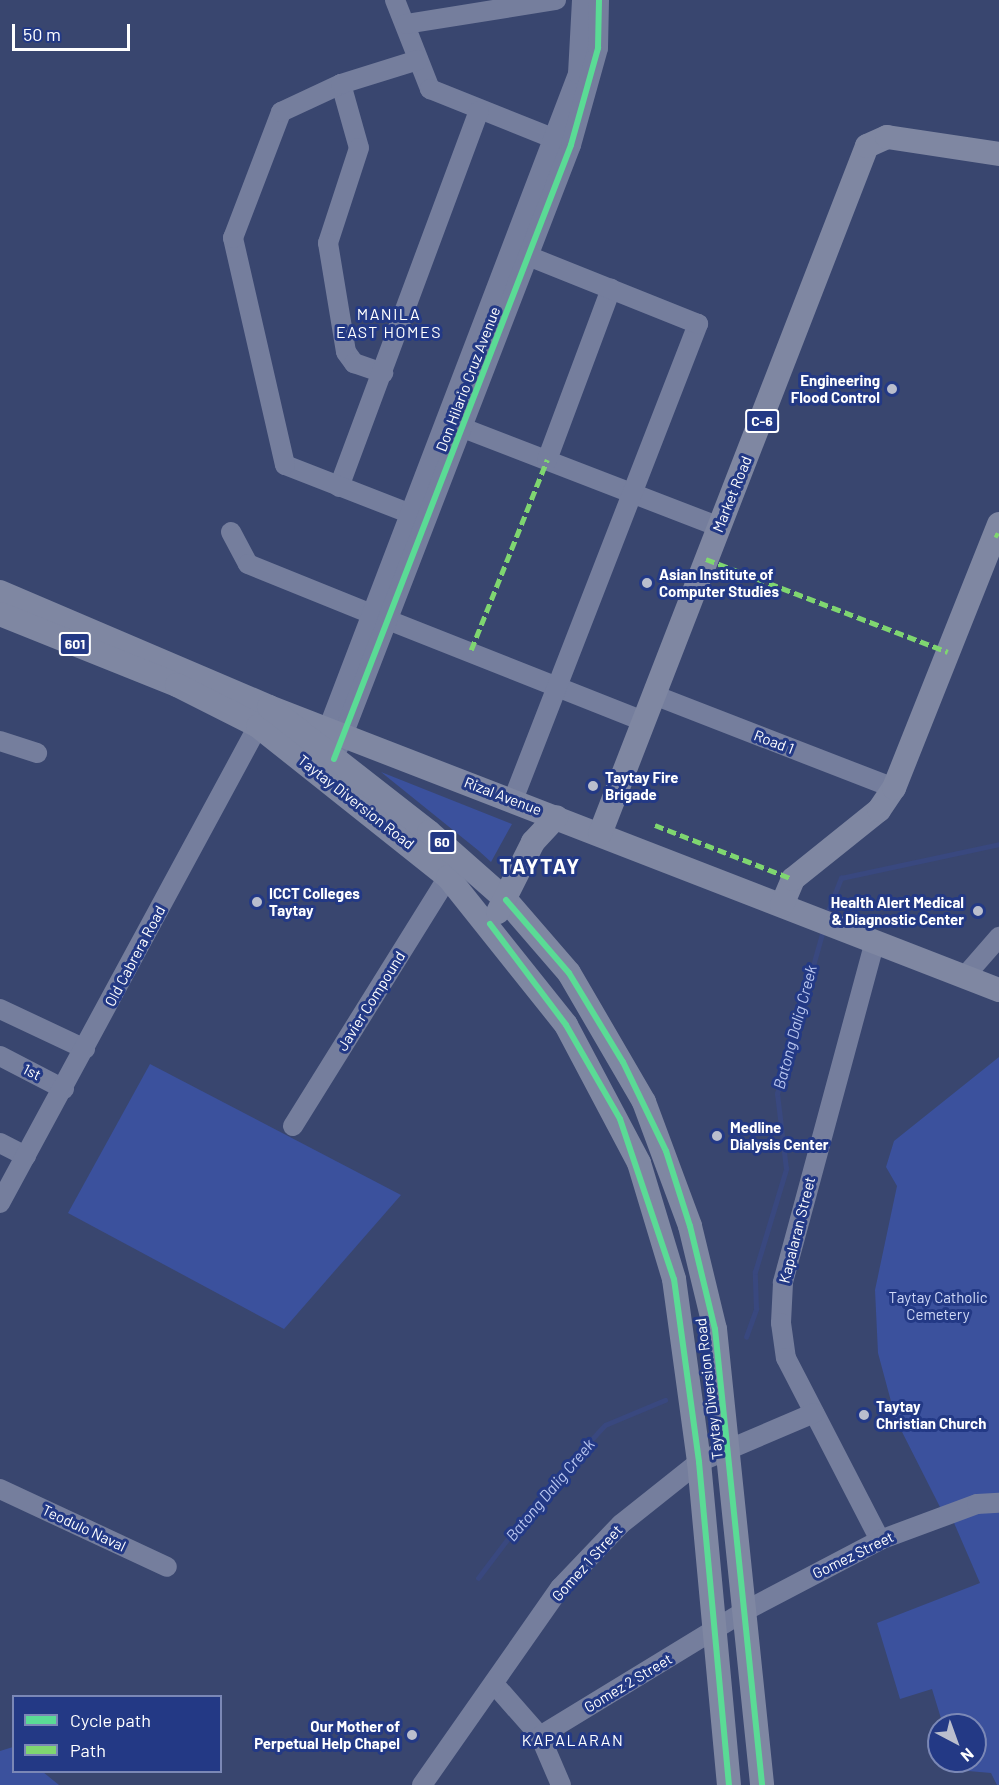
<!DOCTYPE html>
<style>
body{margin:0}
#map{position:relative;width:999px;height:1785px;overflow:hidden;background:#39466f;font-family:Barlow,sans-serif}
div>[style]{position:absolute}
.green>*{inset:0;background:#3b519d}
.stream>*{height:4.5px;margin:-2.25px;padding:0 2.25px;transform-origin:2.25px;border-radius:2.25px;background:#39487f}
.minor>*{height:20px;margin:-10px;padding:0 10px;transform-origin:10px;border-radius:10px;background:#757e9d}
.major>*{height:24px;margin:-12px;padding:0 12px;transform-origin:12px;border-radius:12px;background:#7f87a2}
.quiet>*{height:4.5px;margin-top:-2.25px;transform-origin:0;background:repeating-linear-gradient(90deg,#7fd670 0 9px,transparent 0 13.5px)}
.cycleway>*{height:6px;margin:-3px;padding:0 3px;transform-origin:3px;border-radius:3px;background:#5adb95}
.dots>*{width:16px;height:16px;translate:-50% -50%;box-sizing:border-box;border:3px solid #233985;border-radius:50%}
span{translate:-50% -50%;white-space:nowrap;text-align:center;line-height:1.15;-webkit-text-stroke:6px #233985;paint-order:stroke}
.shield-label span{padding:2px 4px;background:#233985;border:2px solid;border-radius:4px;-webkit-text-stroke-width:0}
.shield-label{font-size:14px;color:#fff;font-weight:700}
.street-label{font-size:15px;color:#fff}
.poi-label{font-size:15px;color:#fff;font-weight:700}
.right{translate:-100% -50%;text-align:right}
.left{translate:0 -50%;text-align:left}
.park-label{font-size:15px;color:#d1daf7}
.neighbourhood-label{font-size:16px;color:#fff;letter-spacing:1.5px}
.water-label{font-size:16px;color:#b9c6f0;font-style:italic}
.district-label{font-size:21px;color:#fff;font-weight:700;letter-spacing:1.5px}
.legend{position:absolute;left:12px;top:1695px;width:210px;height:78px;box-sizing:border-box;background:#233985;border:2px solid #7b88b6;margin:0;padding:8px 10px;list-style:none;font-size:18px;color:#fff}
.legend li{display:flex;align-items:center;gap:12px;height:30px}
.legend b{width:30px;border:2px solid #7b88b6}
.north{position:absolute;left:927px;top:1713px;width:60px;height:60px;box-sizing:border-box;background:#233985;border:2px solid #7b88b6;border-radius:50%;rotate:139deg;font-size:16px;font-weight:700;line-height:24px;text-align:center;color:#fff}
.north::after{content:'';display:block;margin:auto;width:21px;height:27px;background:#babecd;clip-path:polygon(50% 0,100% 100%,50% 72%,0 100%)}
.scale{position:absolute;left:12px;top:24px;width:118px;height:27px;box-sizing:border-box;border:3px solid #fff;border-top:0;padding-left:8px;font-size:18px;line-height:21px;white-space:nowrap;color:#fff;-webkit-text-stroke:4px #233985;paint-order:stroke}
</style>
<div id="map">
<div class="green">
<div style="clip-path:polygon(381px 772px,512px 824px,491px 862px,479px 851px)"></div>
<div style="clip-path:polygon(999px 1057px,999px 1785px,997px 1785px,991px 1773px,957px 1770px,955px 1761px,975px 1761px,975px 1725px,943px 1725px,932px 1689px,900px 1699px,877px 1623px,980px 1583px,948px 1509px,941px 1509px,896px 1420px,878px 1353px,875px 1290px,897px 1186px,886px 1167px,894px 1141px)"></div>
<div style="clip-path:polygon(150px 1064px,401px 1195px,284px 1329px,68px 1213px)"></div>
<div style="clip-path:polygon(13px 1747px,14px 1772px,43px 1772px,59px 1785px,0 1785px,0 1751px)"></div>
</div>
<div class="stream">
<div style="left:826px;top:916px;width:41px;rotate:-68.5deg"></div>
<div style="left:841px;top:878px;width:162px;rotate:-12.1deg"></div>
<div style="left:746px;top:1337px;width:30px;rotate:-70deg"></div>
<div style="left:756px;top:1309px;width:37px;rotate:-92deg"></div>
<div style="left:755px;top:1272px;width:108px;rotate:-73.2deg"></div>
<div style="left:786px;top:1169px;width:76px;rotate:-96.8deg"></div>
<div style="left:777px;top:1094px;width:170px;rotate:-74.3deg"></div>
<div style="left:478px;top:1578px;width:111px;rotate:-52.7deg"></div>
<div style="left:545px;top:1490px;width:88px;rotate:-47.3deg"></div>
<div style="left:605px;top:1425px;width:65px;rotate:-22.6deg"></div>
</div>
<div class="minor">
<div style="left:395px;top:0;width:96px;rotate:68.5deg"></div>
<div style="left:430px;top:89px;width:145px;rotate:21.8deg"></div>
<div style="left:406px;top:24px;width:152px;rotate:-9.1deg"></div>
<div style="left:341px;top:84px;width:66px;rotate:74.3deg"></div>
<div style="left:359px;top:148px;width:100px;rotate:108.1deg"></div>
<div style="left:328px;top:243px;width:110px;rotate:80.6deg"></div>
<div style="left:346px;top:352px;width:14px;rotate:54deg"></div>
<div style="left:354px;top:363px;width:31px;rotate:19deg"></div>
<div style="left:463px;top:428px;width:274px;rotate:21.1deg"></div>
<div style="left:547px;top:460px;width:183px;rotate:-69.5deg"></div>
<div style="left:339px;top:487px;width:401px;rotate:-69.6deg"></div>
<div style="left:411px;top:514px;width:135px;rotate:-158.7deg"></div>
<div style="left:285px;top:465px;width:233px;rotate:-102.9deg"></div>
<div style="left:233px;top:238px;width:135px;rotate:-69.1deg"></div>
<div style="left:281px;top:112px;width:66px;rotate:-25deg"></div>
<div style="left:341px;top:84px;width:81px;rotate:-17.3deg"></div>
<div style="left:231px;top:532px;width:36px;rotate:62deg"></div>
<div style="left:248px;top:564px;width:134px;rotate:22deg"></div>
<div style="left:388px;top:620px;width:274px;rotate:21.6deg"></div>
<div style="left:654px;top:695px;width:257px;rotate:21.2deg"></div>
<div style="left:328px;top:729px;width:701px;rotate:-69.11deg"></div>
<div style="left:578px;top:74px;width:74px;rotate:-86.9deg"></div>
<div style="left:0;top:741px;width:39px;rotate:18deg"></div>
<div style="left:338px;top:748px;width:646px;rotate:-68.87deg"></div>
<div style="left:571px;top:145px;width:101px;rotate:-74.4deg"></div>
<div style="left:598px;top:48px;width:48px;rotate:-88.8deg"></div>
<div style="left:513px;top:800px;width:511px;rotate:-68.76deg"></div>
<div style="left:698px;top:324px;width:183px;rotate:-158.2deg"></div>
<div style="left:875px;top:941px;width:354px;rotate:105.1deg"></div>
<div style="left:783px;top:1283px;width:40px;rotate:92.9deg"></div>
<div style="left:781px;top:1323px;width:35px;rotate:82deg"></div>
<div style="left:786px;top:1358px;width:205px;rotate:62.7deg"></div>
<div style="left:965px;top:976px;width:52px;rotate:-48.9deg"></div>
<div style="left:0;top:1009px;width:94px;rotate:25.2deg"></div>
<div style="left:0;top:1056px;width:72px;rotate:27.3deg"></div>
<div style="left:293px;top:1126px;width:293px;rotate:-58.1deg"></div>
<div style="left:0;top:1143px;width:29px;rotate:27deg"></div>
<div style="left:0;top:1203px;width:555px;rotate:-61.59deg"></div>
<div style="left:0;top:1489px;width:184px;rotate:25deg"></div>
<div style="left:495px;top:1685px;width:68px;rotate:48.6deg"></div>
<div style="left:540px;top:1736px;width:53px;rotate:66.8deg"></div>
<div style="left:540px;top:1736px;width:240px;rotate:-31.4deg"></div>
<div style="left:745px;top:1611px;width:153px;rotate:-27.7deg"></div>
<div style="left:880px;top:1540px;width:103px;rotate:-20.4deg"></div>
<div style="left:977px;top:1504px;width:22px;rotate:-3deg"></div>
<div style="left:422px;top:1785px;width:241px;rotate:-55deg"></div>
<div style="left:560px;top:1588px;width:88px;rotate:-46.4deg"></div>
<div style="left:621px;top:1524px;width:100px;rotate:-38.5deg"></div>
<div style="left:699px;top:1462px;width:125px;rotate:-23.1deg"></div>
</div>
<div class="major">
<div style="left:0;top:592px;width:293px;rotate:23.1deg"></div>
<div style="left:269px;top:707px;width:783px;rotate:21.19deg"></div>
<div style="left:0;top:614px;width:191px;rotate:21.9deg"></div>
<div style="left:177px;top:685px;width:91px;rotate:26.8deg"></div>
<div style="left:258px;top:726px;width:243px;rotate:38.5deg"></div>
<div style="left:448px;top:877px;width:189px;rotate:51.4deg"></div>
<div style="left:566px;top:1025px;width:156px;rotate:62.1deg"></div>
<div style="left:639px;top:1163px;width:121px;rotate:73.2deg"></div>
<div style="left:674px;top:1279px;width:185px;rotate:82.2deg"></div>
<div style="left:699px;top:1462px;width:324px;rotate:84.7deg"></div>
<div style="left:269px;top:707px;width:203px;rotate:38deg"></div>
<div style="left:429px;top:832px;width:103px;rotate:41.4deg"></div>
<div style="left:506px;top:900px;width:96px;rotate:49.2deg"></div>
<div style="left:569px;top:973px;width:149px;rotate:59.8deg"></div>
<div style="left:644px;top:1102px;width:132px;rotate:69.6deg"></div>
<div style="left:690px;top:1226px;width:106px;rotate:76.4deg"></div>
<div style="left:715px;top:1329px;width:458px;rotate:84.1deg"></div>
<div style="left:600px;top:834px;width:738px;rotate:-68.79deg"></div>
<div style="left:867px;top:146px;width:22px;rotate:-24deg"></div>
<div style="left:887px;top:137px;width:113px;rotate:8.6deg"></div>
<div style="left:782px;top:905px;width:28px;rotate:-67deg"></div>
<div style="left:793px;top:879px;width:110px;rotate:-38.7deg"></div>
<div style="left:879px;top:810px;width:27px;rotate:-56deg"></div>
<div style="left:894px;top:788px;width:284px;rotate:-68.3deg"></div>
<div style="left:498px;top:912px;width:78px;rotate:-63.4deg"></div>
<div style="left:533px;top:842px;width:34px;rotate:-47deg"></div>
</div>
<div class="quiet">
<div style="left:995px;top:534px;width:4px;rotate:27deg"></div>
<div style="left:706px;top:559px;width:259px;rotate:21deg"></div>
<div style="left:471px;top:650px;width:205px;rotate:-68.2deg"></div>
<div style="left:655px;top:825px;width:148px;rotate:21.4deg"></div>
</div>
<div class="cycleway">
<div style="left:334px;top:759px;width:658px;rotate:-68.89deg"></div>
<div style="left:571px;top:145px;width:101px;rotate:-74.4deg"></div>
<div style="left:598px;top:48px;width:48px;rotate:-88.8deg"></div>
<div style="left:506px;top:900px;width:96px;rotate:49.2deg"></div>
<div style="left:569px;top:973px;width:104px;rotate:58.8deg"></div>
<div style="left:623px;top:1062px;width:99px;rotate:64.2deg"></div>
<div style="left:666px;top:1151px;width:79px;rotate:72.3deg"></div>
<div style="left:690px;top:1226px;width:106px;rotate:76.4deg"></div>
<div style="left:715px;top:1329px;width:458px;rotate:84.1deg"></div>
<div style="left:490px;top:924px;width:126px;rotate:53deg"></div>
<div style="left:566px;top:1025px;width:108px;rotate:60.1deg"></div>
<div style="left:620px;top:1119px;width:169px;rotate:71.4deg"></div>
<div style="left:674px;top:1279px;width:185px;rotate:82.2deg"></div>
<div style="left:699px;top:1462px;width:324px;rotate:84.7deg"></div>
</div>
<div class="dots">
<div style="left:892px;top:389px;background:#babecd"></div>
<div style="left:647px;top:583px;background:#babecd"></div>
<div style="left:593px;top:786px;background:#babecd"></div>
<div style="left:257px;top:902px;background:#babecd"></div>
<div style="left:978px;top:911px;background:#babecd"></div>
<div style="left:717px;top:1136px;background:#babecd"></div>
<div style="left:864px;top:1415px;background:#babecd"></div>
<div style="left:412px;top:1735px;background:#babecd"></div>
</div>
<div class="shield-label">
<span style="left:762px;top:421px">C-6</span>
<span style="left:75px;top:644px">601</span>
<span style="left:442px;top:842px">60</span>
</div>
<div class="street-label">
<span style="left:468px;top:379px;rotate:-69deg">Don Hilario Cruz Avenue</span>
<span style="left:732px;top:494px;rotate:-68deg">Market Road</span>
<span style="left:774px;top:742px;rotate:21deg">Road 1</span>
<span style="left:503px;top:796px;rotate:21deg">Rizal Avenue</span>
<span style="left:356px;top:802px;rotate:38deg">Taytay Diversion Road</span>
<span style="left:135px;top:956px;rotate:-62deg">Old Cabrera Road</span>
<span style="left:371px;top:1001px;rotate:-58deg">Javier Compound</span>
<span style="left:32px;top:1072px;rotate:27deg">1st</span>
<span style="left:797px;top:1230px;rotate:-76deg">Kapalaran Street</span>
<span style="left:709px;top:1389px;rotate:-97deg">Taytay Diversion Road</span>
<span style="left:84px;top:1528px;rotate:25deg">Teodulo Naval</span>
<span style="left:853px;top:1555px;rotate:-26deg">Gomez Street</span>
<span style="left:587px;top:1563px;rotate:-48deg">Gomez 1 Street</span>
<span style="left:628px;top:1683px;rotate:-31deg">Gomez 2 Street</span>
</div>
<div class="poi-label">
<span class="right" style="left:880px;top:389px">Engineering<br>Flood Control</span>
<span class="left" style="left:659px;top:583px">Asian Institute of<br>Computer Studies</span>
<span class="left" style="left:605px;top:786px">Taytay Fire<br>Brigade</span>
<span class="left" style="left:269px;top:902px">ICCT Colleges<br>Taytay</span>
<span class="right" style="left:964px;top:911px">Health Alert Medical<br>&amp; Diagnostic Center</span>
<span class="left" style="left:730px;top:1136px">Medline<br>Dialysis Center</span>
<span class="left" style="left:876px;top:1415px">Taytay<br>Christian Church</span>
<span class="right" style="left:400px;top:1735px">Our Mother of<br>Perpetual Help Chapel</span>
</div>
<div class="park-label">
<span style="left:938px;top:1306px">Taytay Catholic<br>Cemetery</span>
</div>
<div class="neighbourhood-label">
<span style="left:389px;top:323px">MANILA<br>EAST HOMES</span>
<span style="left:573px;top:1740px">KAPALARAN</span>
</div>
<div class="water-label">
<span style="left:795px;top:1027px;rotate:-75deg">Batong Dalig Creek</span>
<span style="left:550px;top:1490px;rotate:-50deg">Batong Dalig Creek</span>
</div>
<div class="district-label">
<span style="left:540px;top:866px">TAYTAY</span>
</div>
<ul class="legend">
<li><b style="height:8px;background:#5adb95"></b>Cycle path</li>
<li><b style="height:8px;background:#7fd670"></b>Path</li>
</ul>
<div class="north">N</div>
<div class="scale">50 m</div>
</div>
